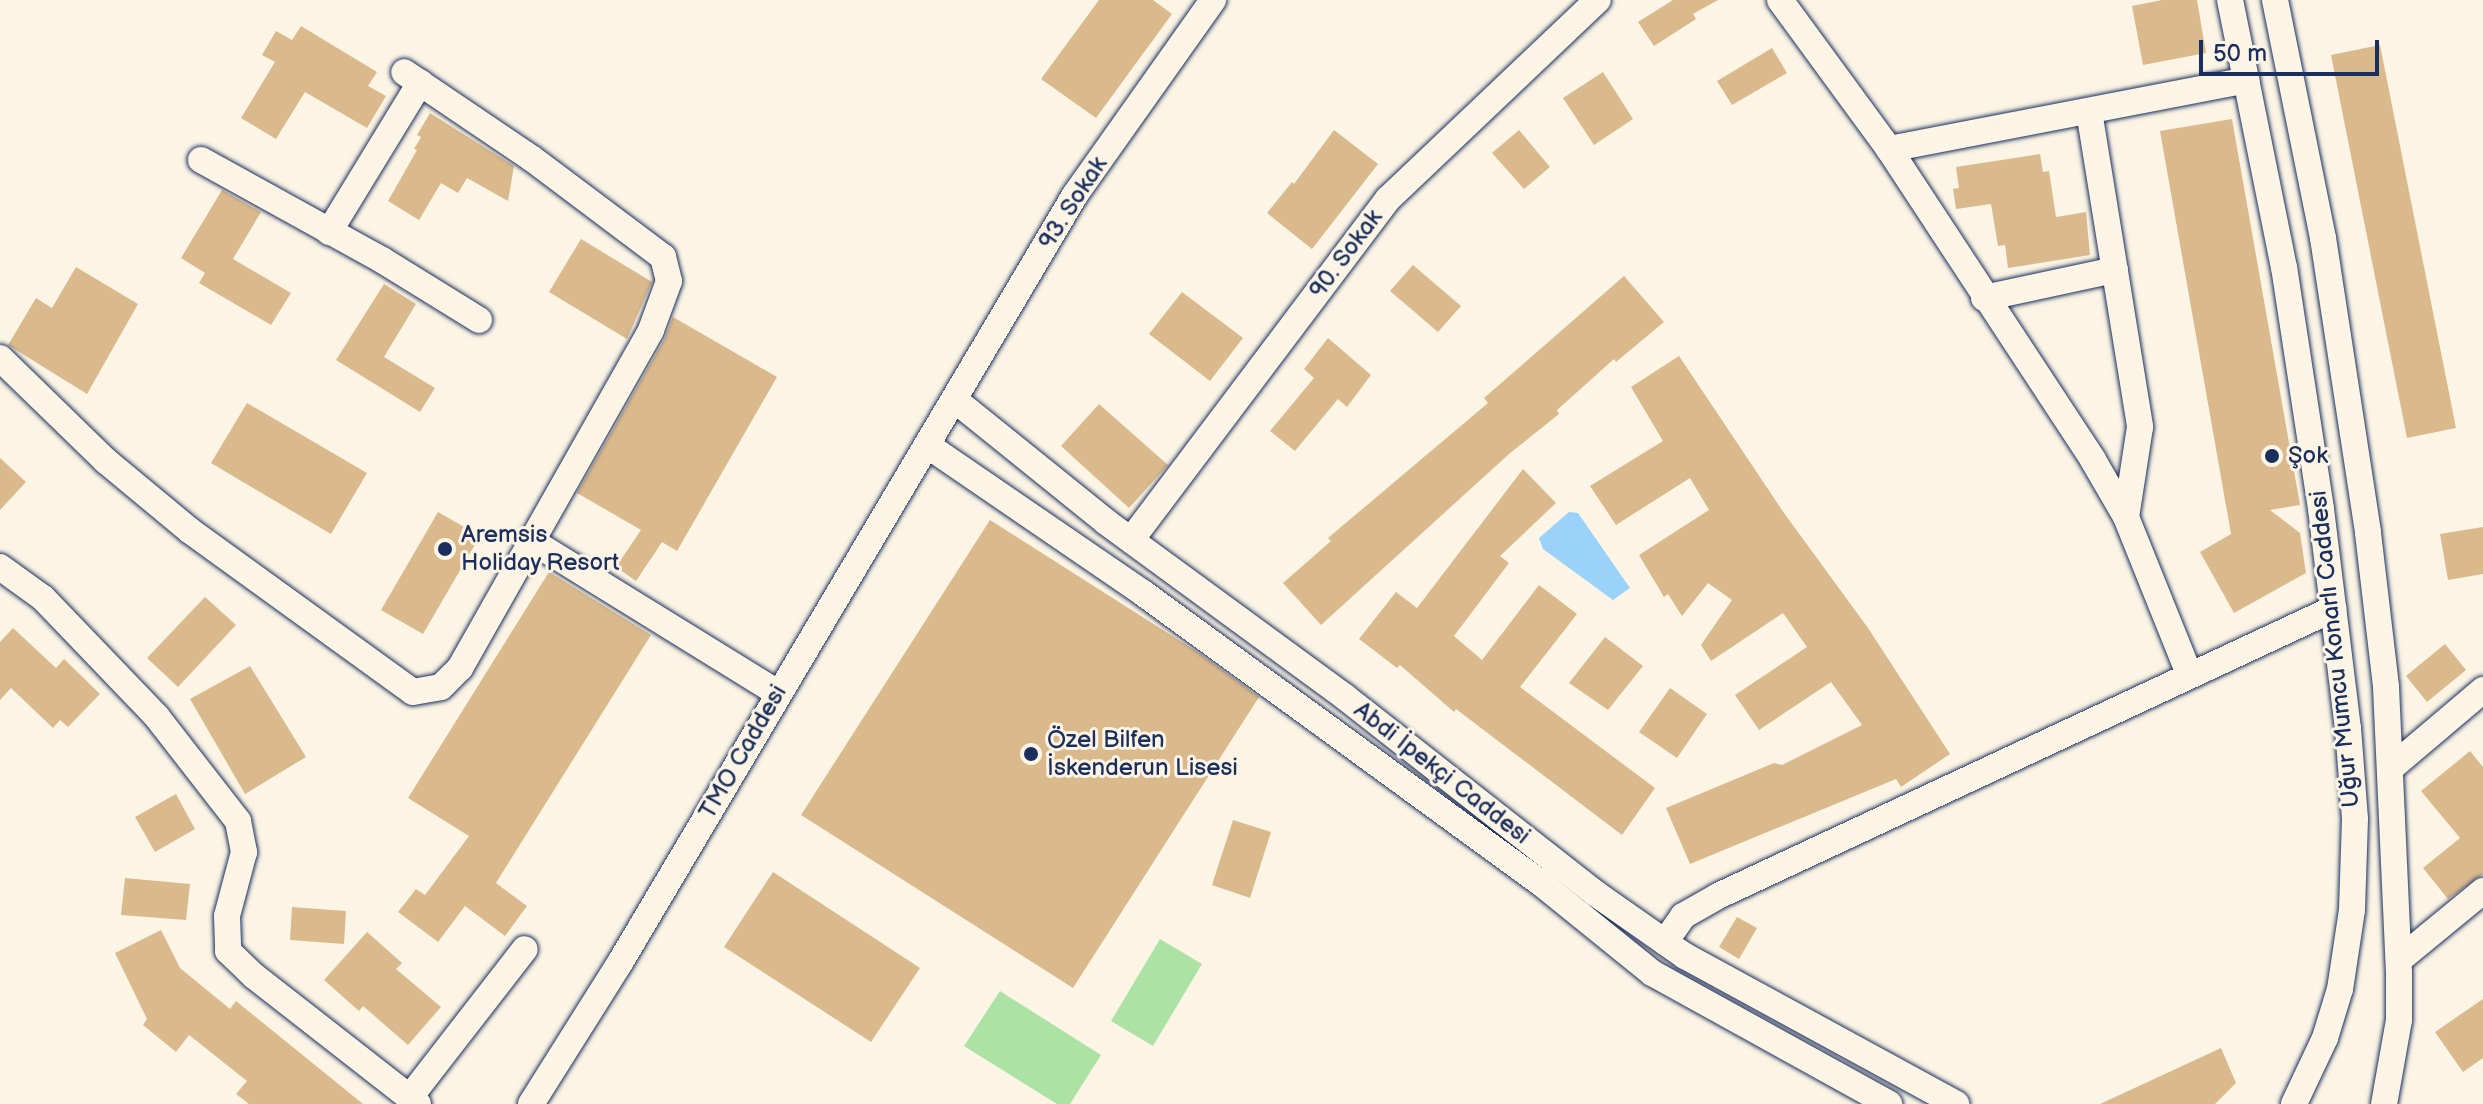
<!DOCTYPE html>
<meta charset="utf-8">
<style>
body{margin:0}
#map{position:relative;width:2483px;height:1104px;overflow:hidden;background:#fcf5e5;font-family:"Balsamiq Sans",sans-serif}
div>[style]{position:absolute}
.green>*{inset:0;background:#ade2a5}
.water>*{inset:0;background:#9bd2fa}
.building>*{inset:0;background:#daba8d}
.roads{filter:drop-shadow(0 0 2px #1b2f5e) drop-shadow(0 0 2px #1b2f5e)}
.minor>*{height:26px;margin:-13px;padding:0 13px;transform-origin:13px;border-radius:13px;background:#fcf5e5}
.dots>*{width:22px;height:22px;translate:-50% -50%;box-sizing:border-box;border:4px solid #fcf5e5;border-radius:50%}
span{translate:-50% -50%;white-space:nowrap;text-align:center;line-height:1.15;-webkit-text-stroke:6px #fcf5e5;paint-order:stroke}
.street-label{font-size:24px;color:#1b2f5e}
.poi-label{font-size:24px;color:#1b2f5e}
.left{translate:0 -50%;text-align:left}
.scale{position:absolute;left:2199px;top:40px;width:180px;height:36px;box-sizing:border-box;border:4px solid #1b2f5e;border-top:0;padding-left:10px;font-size:24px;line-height:28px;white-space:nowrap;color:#1b2f5e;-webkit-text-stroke:6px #fcf5e5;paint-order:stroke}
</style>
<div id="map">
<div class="green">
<div style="clip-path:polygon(1160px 939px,1202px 964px,1153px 1046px,1111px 1021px)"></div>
<div style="clip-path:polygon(1000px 991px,1101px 1055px,1070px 1104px,1057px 1104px,964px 1046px)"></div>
</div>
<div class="water">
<div style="clip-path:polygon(1569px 512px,1578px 513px,1630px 588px,1613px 600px,1543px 549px,1539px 538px)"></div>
</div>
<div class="building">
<div style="clip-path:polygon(1099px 0,1153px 0,1172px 14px,1096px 118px,1041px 79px)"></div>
<div style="clip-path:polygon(1673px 0,1718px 0,1693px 14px,1696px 19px,1654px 46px,1638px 22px)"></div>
<div style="clip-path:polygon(2162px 0,2197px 0,2206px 53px,2143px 65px,2132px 6px)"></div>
<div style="clip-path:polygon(301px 26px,377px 72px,368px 86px,386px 96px,367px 128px,305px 92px,276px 139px,241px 118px,275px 62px,262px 55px,276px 31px,292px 40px)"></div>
<div style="clip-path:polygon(2380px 45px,2456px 428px,2407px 438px,2331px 55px)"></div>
<div style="clip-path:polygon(1772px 48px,1787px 73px,1732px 105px,1717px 81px)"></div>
<div style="clip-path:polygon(1603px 72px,1633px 119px,1594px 145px,1563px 98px)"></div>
<div style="clip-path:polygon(430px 113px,514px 166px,508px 201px,467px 178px,458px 193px,441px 183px,419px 220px,388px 201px,417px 150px,414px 149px,421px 137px,417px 135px)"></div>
<div style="clip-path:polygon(2232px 119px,2300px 505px,2270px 510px,2300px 533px,2306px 573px,2234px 613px,2200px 552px,2231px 534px,2160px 131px)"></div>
<div style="clip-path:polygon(1334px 130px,1378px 164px,1312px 249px,1267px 213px,1292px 182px,1294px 184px)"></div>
<div style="clip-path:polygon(1519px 130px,1550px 167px,1524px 189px,1492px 153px)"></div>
<div style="clip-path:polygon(2040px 154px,2043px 172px,2049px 171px,2056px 217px,2086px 212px,2090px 255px,2008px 268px,2005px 245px,1998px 246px,1991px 204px,1956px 209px,1953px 189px,1959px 188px,1956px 167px)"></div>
<div style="clip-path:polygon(222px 190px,261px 212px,233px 259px,291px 293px,271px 325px,199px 283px,205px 273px,181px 258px)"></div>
<div style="clip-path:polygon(581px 239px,652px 282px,627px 339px,549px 292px)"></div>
<div style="clip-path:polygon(1413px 265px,1461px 306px,1438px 332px,1390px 291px)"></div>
<div style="clip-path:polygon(76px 267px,138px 304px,87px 394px,8px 345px,36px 298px,52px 308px)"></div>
<div style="clip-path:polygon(1624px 276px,1664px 322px,1616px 362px,1614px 359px,1557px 410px,1559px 414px,1509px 454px,1321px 625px,1283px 583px,1331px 541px,1328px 538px,1488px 403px,1484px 398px)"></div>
<div style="clip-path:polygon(384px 284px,416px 304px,384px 357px,435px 388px,420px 412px,336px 360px)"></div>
<div style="clip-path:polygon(1182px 292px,1243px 338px,1210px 381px,1149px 334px)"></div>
<div style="clip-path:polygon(673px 317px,777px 377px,677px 551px,662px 542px,636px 581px,616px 567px,641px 530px,577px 493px,665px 338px)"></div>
<div style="clip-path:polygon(1328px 338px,1371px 375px,1347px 407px,1338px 399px,1295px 451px,1270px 431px,1314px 378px,1304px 369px)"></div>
<div style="clip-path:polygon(1679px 356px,1784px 513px,1868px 628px,1950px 754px,1901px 787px,1896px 779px,1690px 864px,1666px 808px,1774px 763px,1782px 765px,1862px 725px,1831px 682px,1759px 730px,1735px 695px,1807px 647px,1783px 613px,1711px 661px,1701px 645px,1732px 600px,1708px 583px,1682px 616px,1668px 594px,1664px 597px,1639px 555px,1709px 510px,1690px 478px,1616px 525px,1590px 486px,1663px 441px,1631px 387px)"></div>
<div style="clip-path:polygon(247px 403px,367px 473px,331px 534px,211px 463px)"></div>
<div style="clip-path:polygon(1099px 404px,1168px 465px,1129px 508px,1061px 446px)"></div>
<div style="clip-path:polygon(0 458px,26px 482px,0 510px)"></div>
<div style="clip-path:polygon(1523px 469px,1556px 503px,1500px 556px,1509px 563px,1454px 636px,1482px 660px,1539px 585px,1577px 614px,1520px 687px,1655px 788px,1622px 835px,1456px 709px,1454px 712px,1400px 665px,1397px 668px,1359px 639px,1396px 592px,1417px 608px)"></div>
<div style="clip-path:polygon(438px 512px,480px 536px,423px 634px,381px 610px)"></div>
<div style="clip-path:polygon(990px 520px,1196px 651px,1259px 697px,1073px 988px,801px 815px)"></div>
<div style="clip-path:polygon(2483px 527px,2483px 574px,2448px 580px,2440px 534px)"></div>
<div style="clip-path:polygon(549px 572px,651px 635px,496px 883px,527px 906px,505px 936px,465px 906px,438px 942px,398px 912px,416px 889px,425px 895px,469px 836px,408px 798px)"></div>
<div style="clip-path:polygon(205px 597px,236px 625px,178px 687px,147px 658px)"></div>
<div style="clip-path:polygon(13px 628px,56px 668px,64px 659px,100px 694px,68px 727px,60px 720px,53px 728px,11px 688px,0 700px,0 642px)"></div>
<div style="clip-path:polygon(1605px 637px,1643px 666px,1608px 710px,1569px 683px)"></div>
<div style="clip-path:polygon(2445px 644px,2466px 670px,2427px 702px,2406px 676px)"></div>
<div style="clip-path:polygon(250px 666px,306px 757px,245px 794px,190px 699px)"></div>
<div style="clip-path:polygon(1670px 688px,1707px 714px,1677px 758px,1639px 732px)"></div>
<div style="clip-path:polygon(2470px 751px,2483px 767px,2483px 874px,2448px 899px,2423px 868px,2460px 838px,2421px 791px)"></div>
<div style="clip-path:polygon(176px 794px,195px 829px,155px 852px,135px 817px)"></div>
<div style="clip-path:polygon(1233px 820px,1271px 832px,1250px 898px,1212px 885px)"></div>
<div style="clip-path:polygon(773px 872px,920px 968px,871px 1042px,724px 947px)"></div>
<div style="clip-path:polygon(125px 878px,190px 884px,186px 920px,121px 915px)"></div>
<div style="clip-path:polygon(292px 907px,346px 911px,344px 944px,290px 940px)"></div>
<div style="clip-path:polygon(1737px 917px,1757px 928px,1739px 959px,1719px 947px)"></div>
<div style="clip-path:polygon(161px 930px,180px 968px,230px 1009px,236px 1001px,363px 1104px,249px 1104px,236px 1094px,247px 1081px,189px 1035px,176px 1052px,143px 1025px,147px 1019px,115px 953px)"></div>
<div style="clip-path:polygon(367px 932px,402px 963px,396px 969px,441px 1007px,408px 1045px,363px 1006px,359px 1011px,324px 980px)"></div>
<div style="clip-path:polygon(2483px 999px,2483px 1058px,2463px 1072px,2435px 1032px)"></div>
<div style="clip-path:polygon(2221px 1048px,2236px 1083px,2215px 1104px,2100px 1104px)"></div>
</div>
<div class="roads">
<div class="minor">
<div style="left:1780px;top:0;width:185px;rotate:53.8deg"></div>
<div style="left:1889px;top:149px;width:372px;rotate:56.7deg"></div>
<div style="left:2093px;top:460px;width:66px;rotate:59.9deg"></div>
<div style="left:2126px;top:517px;width:169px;rotate:68.1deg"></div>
<div style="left:2230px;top:0;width:272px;rotate:78.6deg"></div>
<div style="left:2284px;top:267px;width:245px;rotate:81.3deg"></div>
<div style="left:2321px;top:509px;width:221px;rotate:83deg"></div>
<div style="left:2348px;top:728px;width:91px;rotate:85.6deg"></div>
<div style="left:2355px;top:819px;width:91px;rotate:91.9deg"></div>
<div style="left:2352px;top:910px;width:80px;rotate:98.6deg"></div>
<div style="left:2340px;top:989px;width:51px;rotate:107deg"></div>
<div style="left:2325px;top:1038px;width:73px;rotate:115.2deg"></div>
<div style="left:2275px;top:0;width:243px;rotate:78.6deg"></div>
<div style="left:2323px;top:238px;width:298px;rotate:81.3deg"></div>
<div style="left:2368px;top:533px;width:155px;rotate:83.3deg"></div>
<div style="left:2386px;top:687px;width:286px;rotate:87.4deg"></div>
<div style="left:2399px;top:973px;width:47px;rotate:90deg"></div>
<div style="left:2399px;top:1020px;width:85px;rotate:100.1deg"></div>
<div style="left:2089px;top:111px;width:320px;rotate:80.8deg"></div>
<div style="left:2140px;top:427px;width:91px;rotate:98.8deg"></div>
<div style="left:1889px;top:149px;width:364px;rotate:-10.9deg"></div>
<div style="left:201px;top:160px;width:207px;rotate:28.9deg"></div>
<div style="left:382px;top:260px;width:114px;rotate:31.7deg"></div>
<div style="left:329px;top:232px;width:175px;rotate:-58.6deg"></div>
<div style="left:1984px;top:298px;width:134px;rotate:-12.1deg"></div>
<div style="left:0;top:358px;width:148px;rotate:44.2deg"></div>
<div style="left:106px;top:461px;width:108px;rotate:39.7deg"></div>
<div style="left:189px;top:530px;width:276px;rotate:35.9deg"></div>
<div style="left:413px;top:692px;width:28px;rotate:-10deg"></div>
<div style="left:441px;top:687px;width:27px;rotate:-45deg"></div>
<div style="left:460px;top:668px;width:388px;rotate:-60.5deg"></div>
<div style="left:651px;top:330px;width:52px;rotate:-69.8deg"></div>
<div style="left:669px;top:281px;width:25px;rotate:-104deg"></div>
<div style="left:663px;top:257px;width:165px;rotate:-143.1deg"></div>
<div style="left:531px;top:158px;width:153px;rotate:-145.9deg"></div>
<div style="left:955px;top:400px;width:194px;rotate:38.9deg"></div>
<div style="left:1106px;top:522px;width:296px;rotate:36.2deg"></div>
<div style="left:1345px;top:697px;width:318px;rotate:38.1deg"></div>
<div style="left:1595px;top:893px;width:110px;rotate:35deg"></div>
<div style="left:1685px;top:956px;width:309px;rotate:28.6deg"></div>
<div style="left:927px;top:445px;width:262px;rotate:34.4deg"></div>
<div style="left:1143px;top:593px;width:492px;rotate:36.1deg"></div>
<div style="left:1541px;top:883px;width:143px;rotate:39deg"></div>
<div style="left:1652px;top:973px;width:271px;rotate:28.9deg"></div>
<div style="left:530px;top:540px;width:291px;rotate:31.7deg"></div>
<div style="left:1131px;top:540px;width:427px;rotate:-53deg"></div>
<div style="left:1388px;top:199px;width:289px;rotate:-43.5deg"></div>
<div style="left:0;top:567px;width:53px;rotate:35.8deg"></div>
<div style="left:43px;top:598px;width:165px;rotate:46.2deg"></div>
<div style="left:157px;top:717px;width:132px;rotate:52.1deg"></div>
<div style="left:238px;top:821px;width:32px;rotate:79deg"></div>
<div style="left:244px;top:852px;width:66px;rotate:104.9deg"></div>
<div style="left:227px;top:916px;width:35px;rotate:88deg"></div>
<div style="left:228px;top:951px;width:36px;rotate:44deg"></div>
<div style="left:254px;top:976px;width:208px;rotate:38deg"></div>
<div style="left:2391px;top:768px;width:121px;rotate:-40.3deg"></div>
<div style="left:1665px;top:942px;width:32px;rotate:-55deg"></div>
<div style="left:1683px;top:916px;width:40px;rotate:-29.7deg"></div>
<div style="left:1718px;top:896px;width:679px;rotate:-25.02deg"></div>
<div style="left:2399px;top:960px;width:109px;rotate:-39.4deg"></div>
<div style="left:410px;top:1097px;width:187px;rotate:-52.2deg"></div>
<div style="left:531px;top:1104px;width:169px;rotate:-57.8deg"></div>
<div style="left:621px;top:961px;width:890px;rotate:-59.35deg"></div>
<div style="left:1075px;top:195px;width:239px;rotate:-54.7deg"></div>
</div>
</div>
<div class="dots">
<div style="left:2272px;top:456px;background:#1b2f5e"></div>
<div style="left:445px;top:549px;background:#1b2f5e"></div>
<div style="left:1031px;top:754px;background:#1b2f5e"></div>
</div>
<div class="street-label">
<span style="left:1073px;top:203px;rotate:-57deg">93. Sokak</span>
<span style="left:1346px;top:254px;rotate:-53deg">90. Sokak</span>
<span style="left:2335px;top:649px;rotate:-96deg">Uğur Mumcu Konarlı Caddesi</span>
<span style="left:743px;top:752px;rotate:-60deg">TMO Caddesi</span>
<span style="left:1442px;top:773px;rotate:38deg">Abdi İpekçi Caddesi</span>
</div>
<div class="poi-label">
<span class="left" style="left:2288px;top:456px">Şok</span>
<span class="left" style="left:461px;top:549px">Aremsis<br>Holiday Resort</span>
<span class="left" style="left:1047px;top:754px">Özel Bilfen<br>İskenderun Lisesi</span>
</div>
<div class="scale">50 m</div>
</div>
